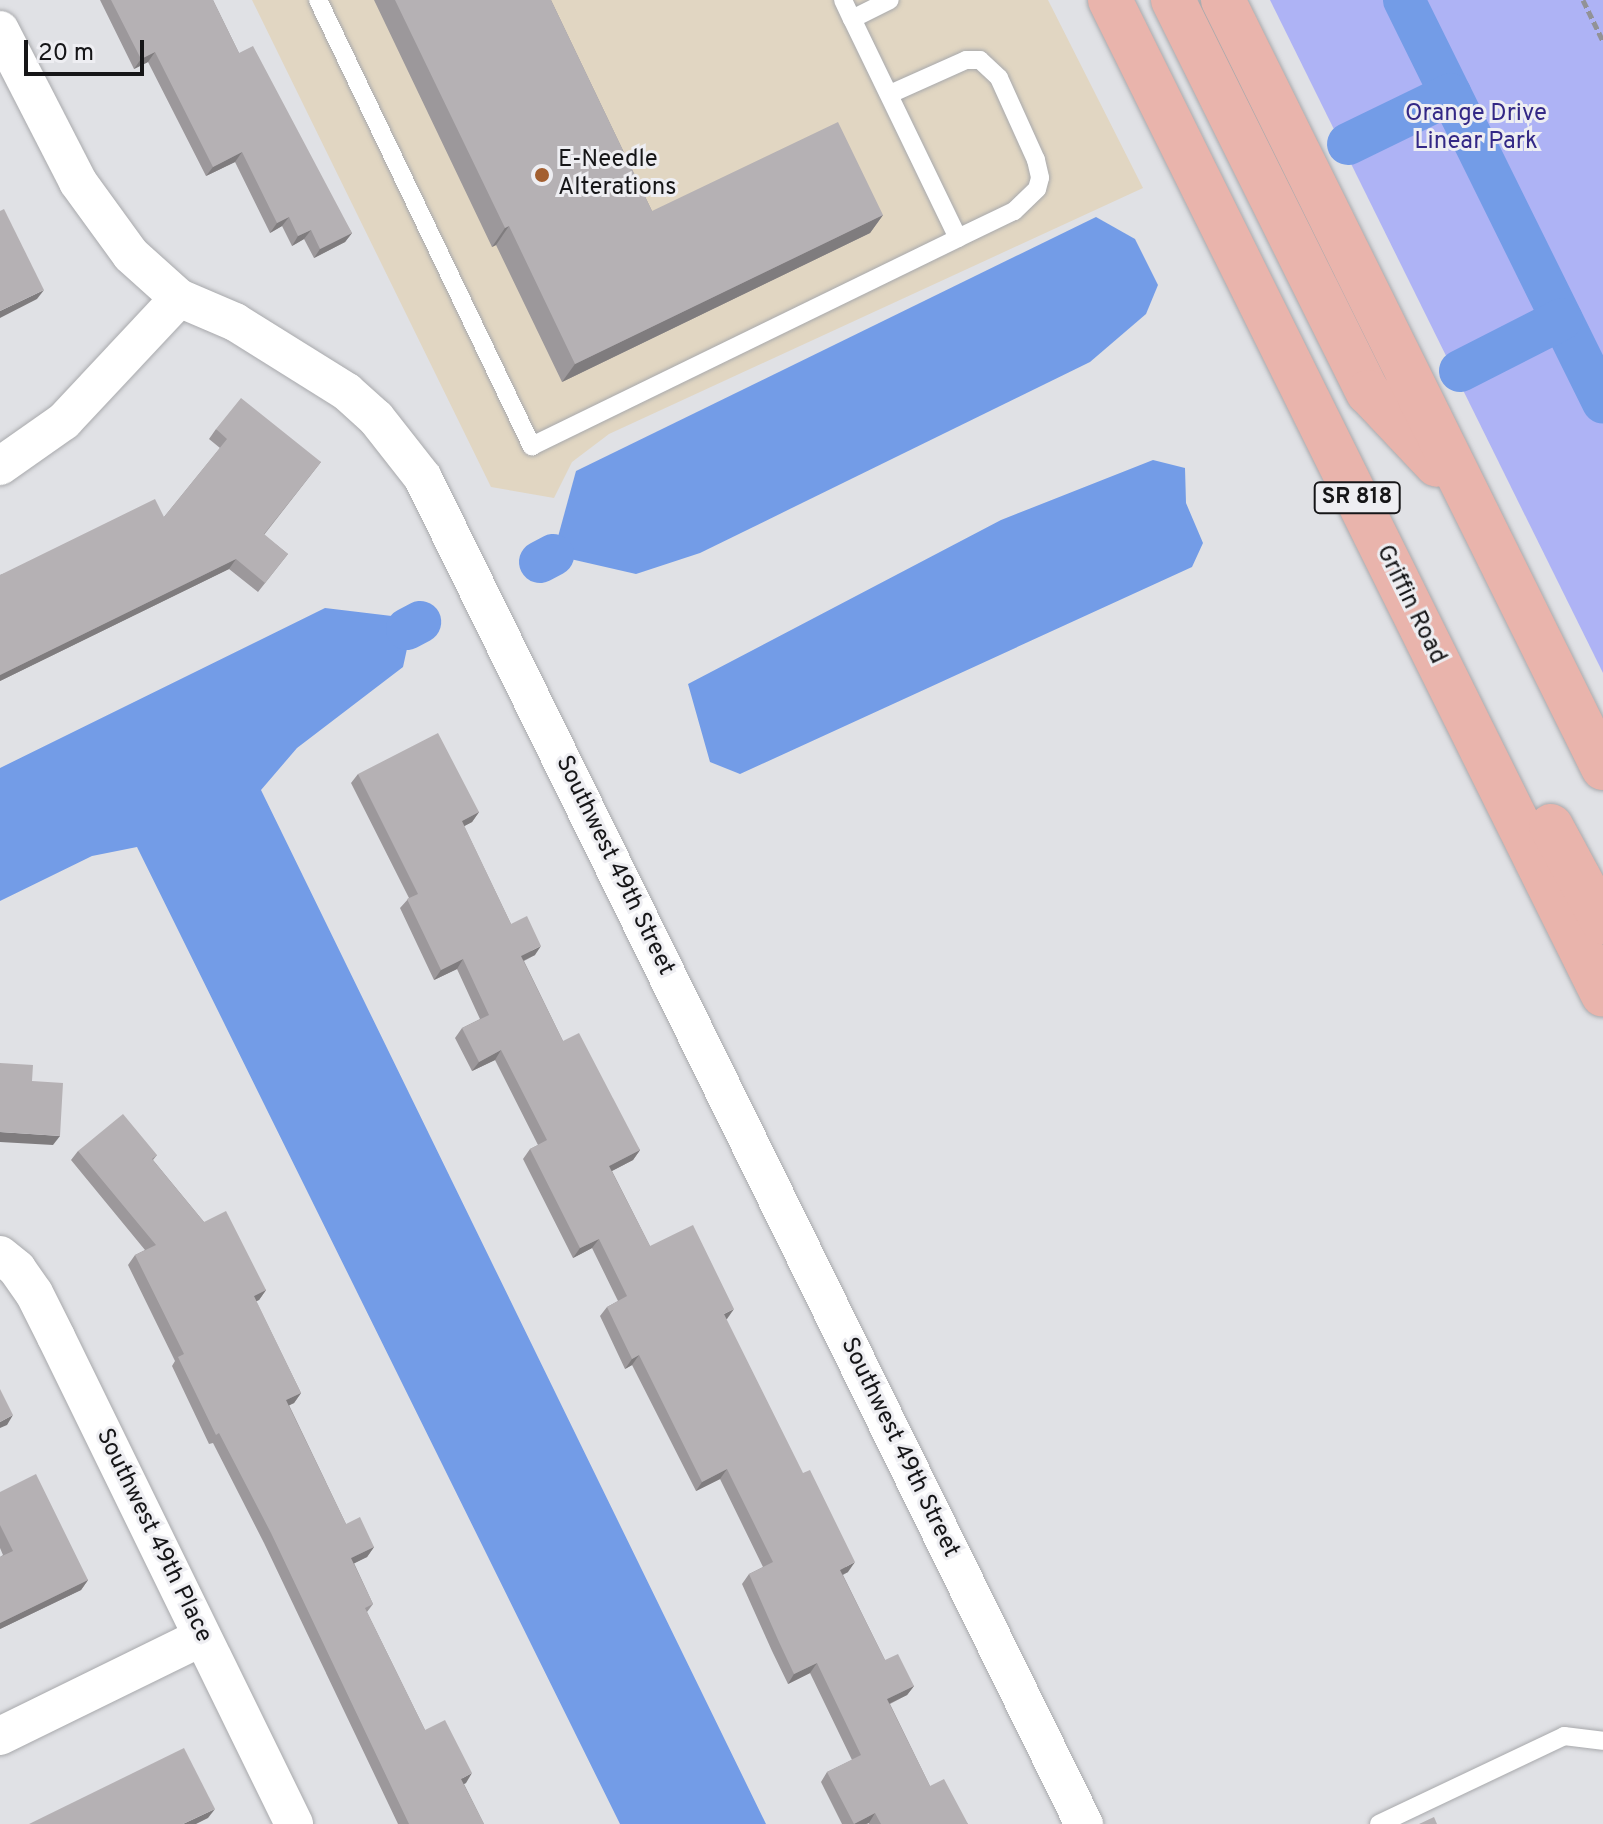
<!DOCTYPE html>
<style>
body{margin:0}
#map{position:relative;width:1603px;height:1824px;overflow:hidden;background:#e0e1e5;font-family:Overpass,sans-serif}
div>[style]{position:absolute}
.commercial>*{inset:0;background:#e1d6c2}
.green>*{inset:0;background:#aeb3f5}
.water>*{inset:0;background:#739ce7}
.canal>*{height:42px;margin:-21px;padding:0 21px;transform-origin:21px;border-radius:21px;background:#739ce7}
.path>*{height:5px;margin-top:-2.5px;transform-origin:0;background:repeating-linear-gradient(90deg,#929296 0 8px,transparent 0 12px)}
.roads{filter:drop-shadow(0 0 2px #a8a9ac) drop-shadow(0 0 2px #a8a9ac)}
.service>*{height:18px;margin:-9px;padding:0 9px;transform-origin:9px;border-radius:9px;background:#fff}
.minor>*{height:38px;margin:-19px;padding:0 19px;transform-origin:19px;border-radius:19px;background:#fff}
.primary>*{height:44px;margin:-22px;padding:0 22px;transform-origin:22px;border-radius:22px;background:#e9b4ac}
.wall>*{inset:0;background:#9c989b}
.shaded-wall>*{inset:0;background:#7f7c7e}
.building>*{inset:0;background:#b5b1b4}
.dots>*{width:22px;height:22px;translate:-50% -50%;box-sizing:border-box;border:4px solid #eeeef2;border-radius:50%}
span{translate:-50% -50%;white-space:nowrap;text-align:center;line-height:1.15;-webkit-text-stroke:6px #eeeef2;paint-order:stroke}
.shield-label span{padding:2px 6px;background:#eeeef2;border:2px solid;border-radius:6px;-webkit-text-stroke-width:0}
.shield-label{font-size:22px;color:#161618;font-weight:700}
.park-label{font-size:24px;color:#332886}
.poi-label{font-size:24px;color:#161618}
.left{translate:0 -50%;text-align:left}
.street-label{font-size:24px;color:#161618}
.scale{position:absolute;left:24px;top:40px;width:120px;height:36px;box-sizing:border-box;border:4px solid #161618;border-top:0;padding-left:10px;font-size:24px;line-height:28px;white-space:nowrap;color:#161618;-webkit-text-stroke:6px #eeeef2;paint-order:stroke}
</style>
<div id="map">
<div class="commercial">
<div style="clip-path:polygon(252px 0,1048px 0,1143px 188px,609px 434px,572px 462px,554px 498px,491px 487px)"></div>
</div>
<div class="green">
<div style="clip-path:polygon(1270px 0,1603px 0,1603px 673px)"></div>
</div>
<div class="water">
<div style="clip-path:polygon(1096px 217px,1135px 239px,1158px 285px,1146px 314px,1090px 362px,700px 553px,636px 574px,553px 555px,576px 471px)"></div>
<div style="clip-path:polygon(1153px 460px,1185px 468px,1186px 503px,1203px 543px,1192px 567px,740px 774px,710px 762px,688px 684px,1001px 520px)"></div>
<div style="clip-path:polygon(325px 608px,400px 617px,410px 635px,403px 667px,297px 748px,261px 790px,766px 1824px,620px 1824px,137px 847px,92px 856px,0 901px,0 768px)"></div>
</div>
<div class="canal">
<div style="left:1404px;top:0;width:449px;rotate:63.7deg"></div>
<div style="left:1348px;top:144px;width:114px;rotate:-25.9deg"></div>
<div style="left:1460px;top:371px;width:114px;rotate:-27deg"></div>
<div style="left:540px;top:562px;width:15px;rotate:-28deg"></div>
<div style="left:407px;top:629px;width:15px;rotate:-28deg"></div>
</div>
<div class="path">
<div style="left:1583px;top:0;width:46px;rotate:64deg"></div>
</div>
<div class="roads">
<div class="service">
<div style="left:318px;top:0;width:495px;rotate:64.4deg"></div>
<div style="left:532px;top:446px;width:474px;rotate:-26deg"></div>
<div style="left:958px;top:238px;width:243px;rotate:-115.8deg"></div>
<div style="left:843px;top:0;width:21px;rotate:65deg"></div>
<div style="left:852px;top:19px;width:42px;rotate:-26.6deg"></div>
<div style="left:890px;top:94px;width:83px;rotate:-24.1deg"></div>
<div style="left:966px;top:60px;width:14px"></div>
<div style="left:980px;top:60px;width:26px;rotate:43deg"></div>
<div style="left:999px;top:78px;width:90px;rotate:65.7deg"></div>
<div style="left:1036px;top:160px;width:18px;rotate:77deg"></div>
<div style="left:1040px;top:178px;width:11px;rotate:105deg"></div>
<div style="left:1037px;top:189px;width:32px;rotate:136deg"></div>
<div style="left:1014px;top:211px;width:62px;rotate:154.3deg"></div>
<div style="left:1379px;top:1824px;width:205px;rotate:-25.4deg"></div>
<div style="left:1564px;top:1736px;width:39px;rotate:7deg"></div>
</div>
<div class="minor">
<div style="left:0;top:30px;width:171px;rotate:62.8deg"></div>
<div style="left:78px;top:182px;width:90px;rotate:54deg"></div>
<div style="left:131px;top:255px;width:64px;rotate:41.9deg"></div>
<div style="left:179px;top:298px;width:61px;rotate:23.2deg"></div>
<div style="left:235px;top:322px;width:132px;rotate:32deg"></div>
<div style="left:347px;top:392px;width:39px;rotate:42deg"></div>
<div style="left:376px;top:418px;width:76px;rotate:51.9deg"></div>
<div style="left:423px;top:478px;width:1500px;rotate:63.85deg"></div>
<div style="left:0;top:466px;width:78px;rotate:-35.1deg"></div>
<div style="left:64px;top:421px;width:168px;rotate:-46.9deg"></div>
<div style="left:0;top:1255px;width:22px;rotate:39deg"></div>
<div style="left:17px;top:1269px;width:29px;rotate:55deg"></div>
<div style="left:34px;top:1293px;width:49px;rotate:63.4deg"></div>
<div style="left:56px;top:1337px;width:542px;rotate:63.95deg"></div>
<div style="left:0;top:1736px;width:225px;rotate:-26.1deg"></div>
</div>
<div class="primary">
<div style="left:1110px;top:0;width:1110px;rotate:63.64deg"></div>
<div style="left:1173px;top:0;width:438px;rotate:63.6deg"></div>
<div style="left:1368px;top:392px;width:100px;rotate:46.6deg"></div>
<div style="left:1223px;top:0;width:857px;rotate:63.67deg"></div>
<div style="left:1551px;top:826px;width:109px;rotate:61.6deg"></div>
</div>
</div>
<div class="wall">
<div style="clip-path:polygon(100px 0,213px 0,239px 53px,352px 233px,345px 242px,314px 258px,304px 239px,292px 246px,282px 226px,270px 233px,235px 162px,206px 176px,148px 62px,134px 69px)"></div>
<div style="clip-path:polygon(374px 0,551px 0,652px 211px,883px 215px,870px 233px,562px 382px,496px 245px,492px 247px)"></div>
<div style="clip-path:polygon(216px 429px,321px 462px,264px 535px,288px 554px,258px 592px,229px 569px,0 681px,0 575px,164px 517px,220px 448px,209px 439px)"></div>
<div style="clip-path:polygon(358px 774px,479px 812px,472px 822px,464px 826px,511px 924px,535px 955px,524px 961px,563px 1041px,640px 1150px,633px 1160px,612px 1171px,650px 1246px,726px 1320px,848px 1572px,843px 1575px,885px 1660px,914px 1686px,907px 1695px,890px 1704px,930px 1786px,968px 1824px,869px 1824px,869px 1823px,866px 1824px,842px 1824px,821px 1782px,827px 1772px,852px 1760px,810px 1673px,788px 1684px,772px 1651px,742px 1584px,749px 1574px,763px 1567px,720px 1479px,696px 1491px,632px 1365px,625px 1369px,600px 1316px,607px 1307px,618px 1301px,592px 1248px,573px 1258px,523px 1159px,530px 1149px,538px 1145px,495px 1060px,472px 1071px,455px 1038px,462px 1028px,480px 1019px,457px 969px,434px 980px,400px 908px,409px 898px,351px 783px)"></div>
<div style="clip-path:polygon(78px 1151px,157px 1155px,153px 1160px,204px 1222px,266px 1290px,259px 1300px,256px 1301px,301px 1393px,294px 1403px,289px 1405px,346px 1524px,374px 1547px,367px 1557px,354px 1563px,373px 1604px,367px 1612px,425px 1730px,466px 1783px,464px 1784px,484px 1824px,398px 1824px,264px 1543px,213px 1443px,209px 1444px,172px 1366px,175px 1361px,128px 1265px,135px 1255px,145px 1250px,71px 1160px)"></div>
<div style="clip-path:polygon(0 1492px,88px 1580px,81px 1590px,0 1629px,0 1557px,3px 1555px,0 1548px)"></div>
</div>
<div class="shaded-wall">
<div style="clip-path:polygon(155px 52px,148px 62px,134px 69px,141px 59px)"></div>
<div style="clip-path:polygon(242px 152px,235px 162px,206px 176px,213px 167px)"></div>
<div style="clip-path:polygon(883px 215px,870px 233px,562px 382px,575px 364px)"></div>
<div style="clip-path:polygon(289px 217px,282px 226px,270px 233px,277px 223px)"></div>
<div style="clip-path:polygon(509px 226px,496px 245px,492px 247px,505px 228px)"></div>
<div style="clip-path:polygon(311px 230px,304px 239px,292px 246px,298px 236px)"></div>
<div style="clip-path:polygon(352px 233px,345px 242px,314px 258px,320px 249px)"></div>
<div style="clip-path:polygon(44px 290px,37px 299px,0 318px,0 311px)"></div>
<div style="clip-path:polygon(236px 559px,229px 569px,0 681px,0 675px)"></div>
<div style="clip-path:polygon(479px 812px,472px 822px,455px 831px,462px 821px)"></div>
<div style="clip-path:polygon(541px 946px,535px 955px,514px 965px,521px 956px)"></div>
<div style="clip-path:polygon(463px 959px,457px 969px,434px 980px,441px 970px)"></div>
<div style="clip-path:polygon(501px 1050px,495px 1060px,472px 1071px,479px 1062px)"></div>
<div style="clip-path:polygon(0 1132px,60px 1136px,53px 1145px,0 1142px)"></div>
<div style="clip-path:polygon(640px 1150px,633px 1160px,602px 1176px,609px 1166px)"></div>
<div style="clip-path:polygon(599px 1239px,592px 1248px,573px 1258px,580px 1248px)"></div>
<div style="clip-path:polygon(266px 1290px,259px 1300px,247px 1305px,254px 1296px)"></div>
<div style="clip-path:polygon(734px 1309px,727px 1319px,717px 1324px,724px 1314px)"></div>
<div style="clip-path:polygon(639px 1355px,632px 1365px,625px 1369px,632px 1359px)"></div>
<div style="clip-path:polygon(301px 1393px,294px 1403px,280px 1410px,286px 1400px)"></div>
<div style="clip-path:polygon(13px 1415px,7px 1425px,0 1428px,0 1422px)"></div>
<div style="clip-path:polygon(727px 1469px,720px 1479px,696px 1491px,702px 1482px)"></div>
<div style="clip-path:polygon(374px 1547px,367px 1557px,345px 1568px,351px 1558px)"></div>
<div style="clip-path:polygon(855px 1562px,848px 1572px,833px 1579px,840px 1570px)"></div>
<div style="clip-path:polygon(88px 1580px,81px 1590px,0 1629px,0 1623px)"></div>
<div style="clip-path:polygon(817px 1663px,810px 1673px,788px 1684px,794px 1674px)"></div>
<div style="clip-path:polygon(914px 1686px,907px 1695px,880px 1708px,887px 1699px)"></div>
<div style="clip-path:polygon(472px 1773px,466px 1783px,454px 1788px,461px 1779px)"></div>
<div style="clip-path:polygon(215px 1809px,208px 1818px,196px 1824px,183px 1824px)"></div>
<div style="clip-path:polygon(875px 1813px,869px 1823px,866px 1824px,854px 1824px)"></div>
</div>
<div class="building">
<div style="clip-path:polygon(111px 0,213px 0,239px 53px,253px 46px,352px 233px,320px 249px,311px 230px,298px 236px,289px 217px,277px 223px,242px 152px,213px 167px,155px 52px,141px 59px)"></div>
<div style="clip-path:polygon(395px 0,551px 0,652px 211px,838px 122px,883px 215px,575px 364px,509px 226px,505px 228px)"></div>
<div style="clip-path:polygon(4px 209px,44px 290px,0 311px,0 211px)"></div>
<div style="clip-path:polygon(241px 398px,321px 462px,264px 534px,288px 554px,265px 583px,236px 559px,0 675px,0 575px,155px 499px,164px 517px,227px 439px,216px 429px)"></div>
<div style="clip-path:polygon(438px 733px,479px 812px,462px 821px,511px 924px,527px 916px,541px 946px,521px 956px,563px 1041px,579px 1033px,640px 1150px,609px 1166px,650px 1246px,693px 1225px,734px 1309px,724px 1314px,803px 1473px,810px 1470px,855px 1562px,840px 1570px,885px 1660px,898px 1654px,914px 1686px,887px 1699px,930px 1786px,944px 1779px,968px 1824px,881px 1824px,875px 1813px,854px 1824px,827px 1772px,861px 1755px,817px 1663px,794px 1674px,779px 1642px,749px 1574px,773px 1562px,727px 1469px,702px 1482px,639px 1355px,632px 1359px,607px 1307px,627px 1296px,599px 1239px,580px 1248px,530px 1149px,547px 1140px,501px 1050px,479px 1062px,462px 1028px,489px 1015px,463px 959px,441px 970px,407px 899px,418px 894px,358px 774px)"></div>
<div style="clip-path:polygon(0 1063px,33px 1065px,32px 1081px,63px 1083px,60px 1136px,0 1132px)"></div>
<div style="clip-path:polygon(123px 1114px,157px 1155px,152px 1159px,204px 1222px,226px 1211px,266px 1290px,254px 1296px,301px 1393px,286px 1400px,346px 1524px,360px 1517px,374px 1547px,351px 1558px,373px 1604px,365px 1608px,425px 1730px,445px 1720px,472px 1773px,461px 1779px,484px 1824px,409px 1824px,271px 1533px,219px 1433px,216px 1435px,178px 1357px,184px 1354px,135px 1255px,156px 1245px,78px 1151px)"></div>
<div style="clip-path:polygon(0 1389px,13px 1415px,0 1422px)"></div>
<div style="clip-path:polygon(36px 1474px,88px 1580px,0 1623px,0 1557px,13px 1551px,0 1525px,0 1492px)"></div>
<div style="clip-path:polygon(184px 1748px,215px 1809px,183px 1824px,29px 1824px)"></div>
<div style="clip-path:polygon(1434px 1817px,1437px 1824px,1419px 1824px)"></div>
</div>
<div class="dots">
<div style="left:542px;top:175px;background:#a35f30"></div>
</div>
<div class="shield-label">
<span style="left:1357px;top:498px">SR 818</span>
</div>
<div class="park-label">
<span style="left:1476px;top:129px">Orange Drive<br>Linear Park</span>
</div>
<div class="poi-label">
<span class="left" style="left:558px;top:175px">E-Needle<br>Alterations</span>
</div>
<div class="street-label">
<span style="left:1410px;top:605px;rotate:64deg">Griffin Road</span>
<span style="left:614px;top:866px;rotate:64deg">Southwest 49th Street</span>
<span style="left:899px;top:1448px;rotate:64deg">Southwest 49th Street</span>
<span style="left:153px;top:1536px;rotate:64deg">Southwest 49th Place</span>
</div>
<div class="scale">20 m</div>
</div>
